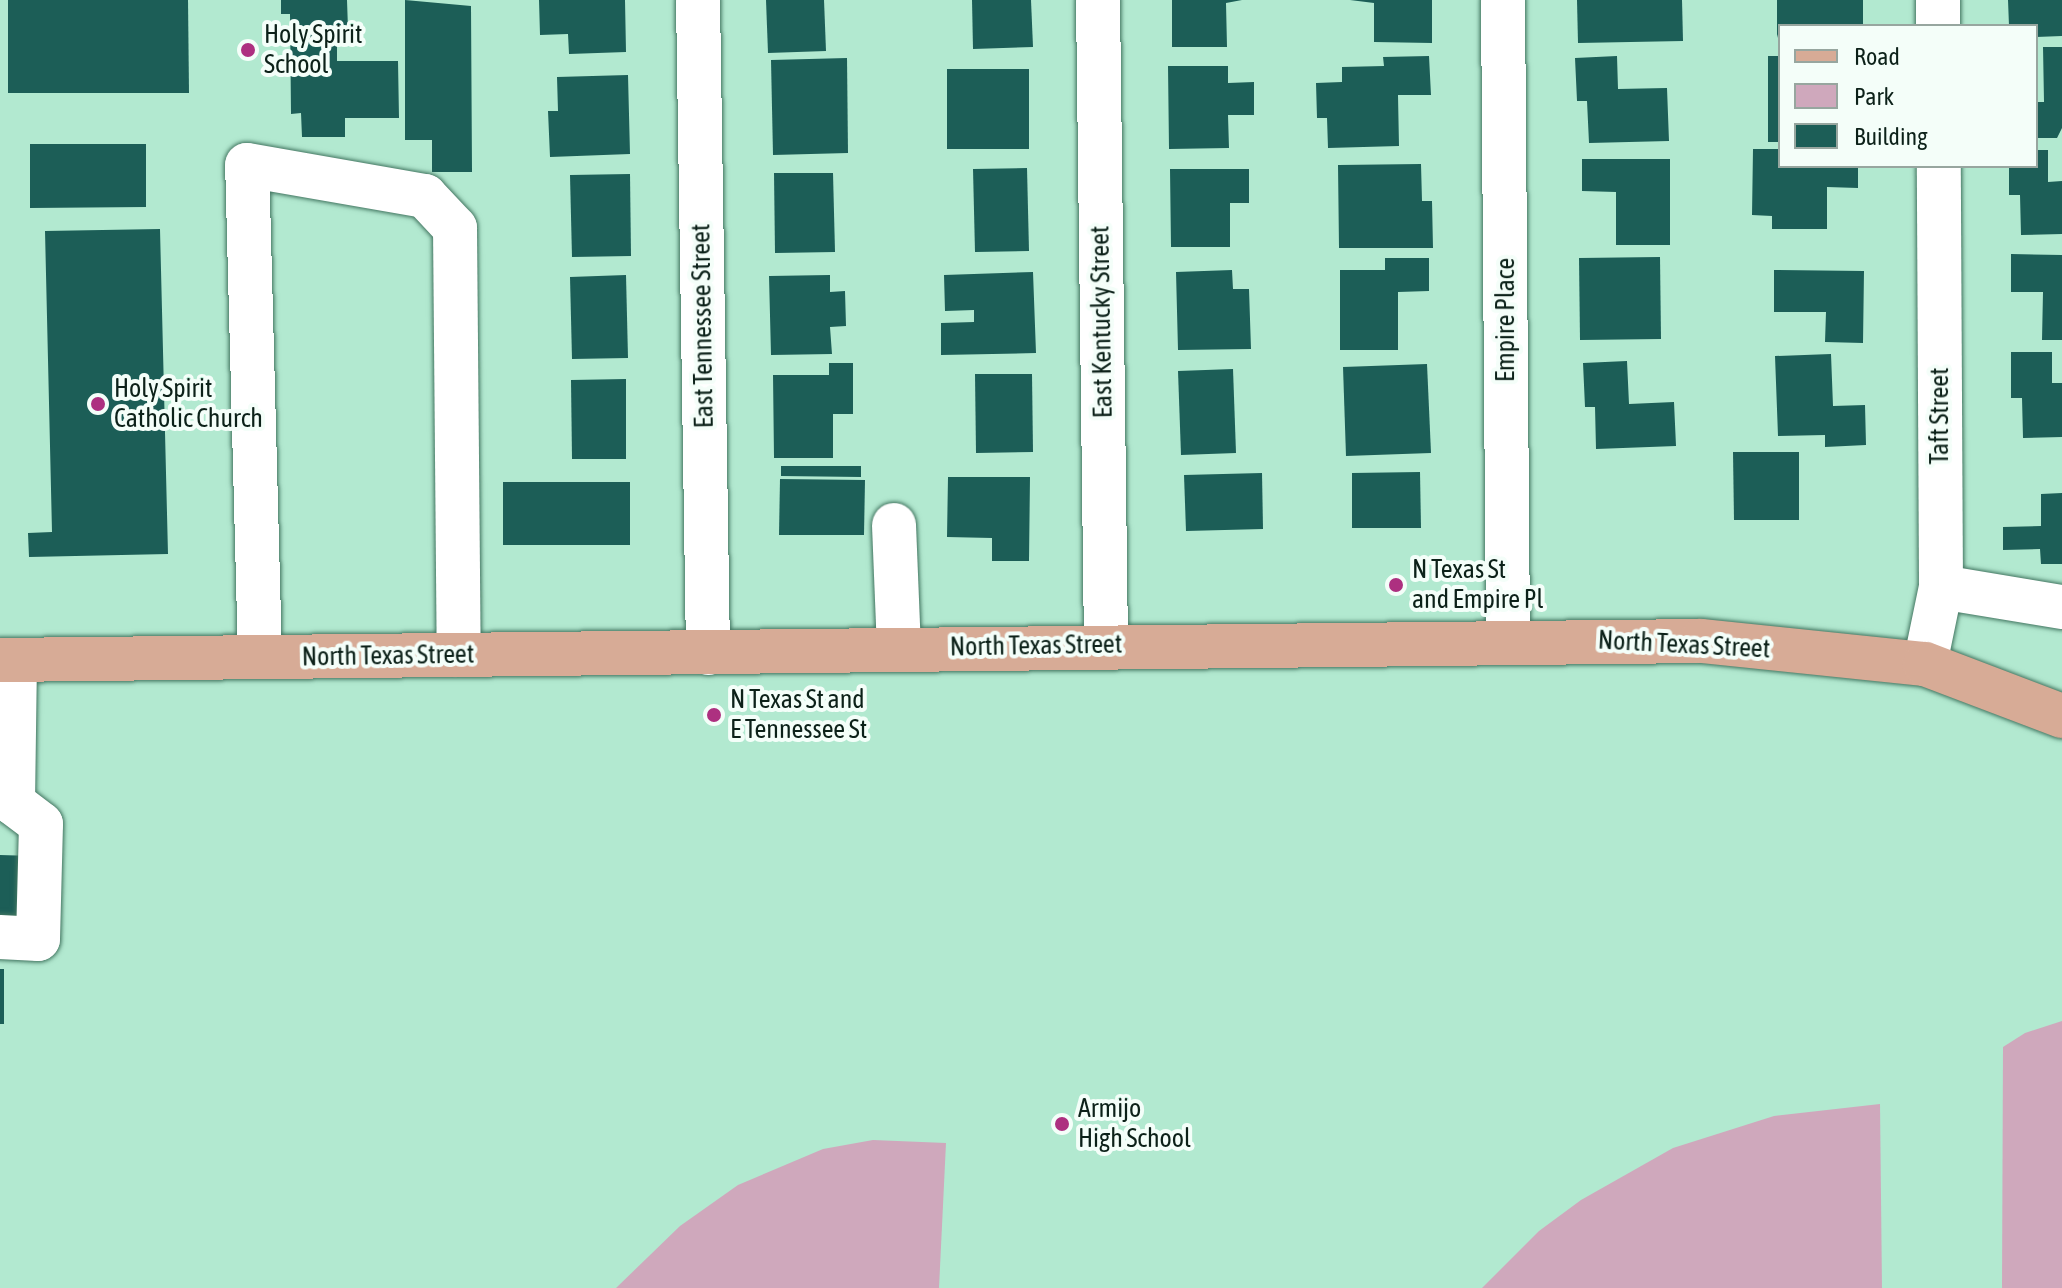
<!DOCTYPE html>
<style>
body{margin:0}
#map{position:relative;width:2062px;height:1288px;overflow:hidden;background:#b2e9d0;font-family:"Asap Condensed",sans-serif}
div>[style]{position:absolute}
.green>*{inset:0;background:#cfa8bc}
.building>*{inset:0;background:#1c5e57}
.roads{filter:drop-shadow(0 0 2px #437661) drop-shadow(0 0 2px #437661)}
.minor>*{height:44px;margin:-22px;padding:0 22px;transform-origin:22px;border-radius:22px;background:#fff}
.major>*{height:44px;margin:-22px;padding:0 22px;transform-origin:22px;border-radius:22px;background:#d7ab96}
.dots>*{width:22px;height:22px;translate:-50% -50%;box-sizing:border-box;border:4px solid #f4fef9;border-radius:50%}
span{translate:-50% -50%;white-space:nowrap;text-align:center;line-height:1.15;-webkit-text-stroke:8px #f4fef9;paint-order:stroke}
.poi-label{font-size:26px;color:#0c2119}
.left{translate:0 -50%;text-align:left}
.street-label{font-size:26px;color:#0c2119}
.legend{position:absolute;left:1778px;top:24px;width:260px;height:144px;box-sizing:border-box;background:#f4fef9;border:2px solid #97a69f;margin:0;padding:10px 14px;list-style:none;font-size:24px;color:#0c2119}
.legend li{display:flex;align-items:center;gap:16px;height:40px}
.legend b{width:40px;border:2px solid #97a69f}
</style>
<div id="map">
<div class="green">
<div style="clip-path:polygon(2062px 1021px,2062px 1288px,2002px 1288px,2003px 1047px,2025px 1033px)"></div>
<div style="clip-path:polygon(1880px 1104px,1882px 1288px,1482px 1288px,1539px 1231px,1581px 1200px,1673px 1148px,1774px 1116px)"></div>
<div style="clip-path:polygon(873px 1140px,946px 1143px,939px 1288px,616px 1288px,680px 1226px,738px 1185px,823px 1149px)"></div>
</div>
<div class="building">
<div style="clip-path:polygon(8px 0,188px 0,189px 93px,8px 93px)"></div>
<div style="clip-path:polygon(281px 0,347px 0,348px 29px,337px 29px,337px 61px,398px 61px,399px 118px,345px 118px,345px 137px,302px 137px,301px 113px,291px 114px,290px 14px,281px 14px)"></div>
<div style="clip-path:polygon(405px 0,471px 6px,472px 172px,432px 172px,432px 140px,405px 140px)"></div>
<div style="clip-path:polygon(539px 0,625px 0,626px 52px,569px 54px,568px 34px,540px 35px)"></div>
<div style="clip-path:polygon(766px 0,824px 0,826px 51px,768px 53px)"></div>
<div style="clip-path:polygon(972px 0,1031px 0,1033px 47px,973px 49px)"></div>
<div style="clip-path:polygon(1172px 0,1242px 0,1226px 3px,1227px 47px,1172px 47px)"></div>
<div style="clip-path:polygon(1350px 0,1432px 0,1432px 43px,1374px 42px,1374px 3px)"></div>
<div style="clip-path:polygon(1577px 0,1682px 0,1683px 41px,1578px 43px)"></div>
<div style="clip-path:polygon(1777px 0,1863px 0,1863px 26px,1780px 26px,1777px 38px)"></div>
<div style="clip-path:polygon(2008px 0,2062px 0,2062px 36px,2036px 37px,2036px 26px,2009px 26px)"></div>
<div style="clip-path:polygon(2043px 47px,2062px 47px,2062px 128px,2057px 138px,2036px 138px,2036px 102px,2044px 102px)"></div>
<div style="clip-path:polygon(1429px 56px,1431px 95px,1398px 95px,1399px 146px,1328px 148px,1327px 118px,1317px 118px,1316px 83px,1342px 82px,1342px 67px,1384px 66px,1383px 57px)"></div>
<div style="clip-path:polygon(1617px 56px,1618px 89px,1667px 88px,1669px 141px,1589px 143px,1587px 101px,1577px 101px,1575px 58px)"></div>
<div style="clip-path:polygon(1768px 56px,1780px 56px,1780px 142px,1768px 142px)"></div>
<div style="clip-path:polygon(847px 58px,848px 153px,773px 155px,771px 60px)"></div>
<div style="clip-path:polygon(1168px 66px,1228px 66px,1228px 83px,1254px 82px,1254px 115px,1228px 115px,1229px 148px,1169px 149px)"></div>
<div style="clip-path:polygon(947px 69px,1029px 69px,1029px 149px,947px 149px)"></div>
<div style="clip-path:polygon(628px 75px,630px 154px,550px 157px,548px 111px,558px 111px,557px 77px)"></div>
<div style="clip-path:polygon(30px 144px,146px 144px,146px 207px,30px 208px)"></div>
<div style="clip-path:polygon(1753px 149px,1780px 149px,1780px 166px,1858px 166px,1858px 188px,1827px 187px,1827px 229px,1772px 229px,1772px 216px,1752px 215px)"></div>
<div style="clip-path:polygon(2036px 150px,2048px 150px,2048px 182px,2062px 181px,2062px 234px,2021px 235px,2020px 195px,2009px 195px,2009px 166px,2036px 166px)"></div>
<div style="clip-path:polygon(1582px 159px,1670px 159px,1670px 245px,1616px 245px,1616px 192px,1582px 191px)"></div>
<div style="clip-path:polygon(1421px 164px,1422px 201px,1432px 201px,1433px 248px,1339px 248px,1338px 165px)"></div>
<div style="clip-path:polygon(1027px 168px,1029px 251px,975px 252px,973px 169px)"></div>
<div style="clip-path:polygon(1170px 169px,1249px 169px,1249px 203px,1230px 203px,1230px 247px,1171px 247px)"></div>
<div style="clip-path:polygon(774px 173px,833px 173px,835px 252px,775px 253px)"></div>
<div style="clip-path:polygon(630px 174px,631px 256px,572px 257px,570px 175px)"></div>
<div style="clip-path:polygon(160px 229px,168px 554px,29px 557px,28px 533px,52px 532px,45px 231px)"></div>
<div style="clip-path:polygon(2011px 254px,2062px 255px,2062px 340px,2042px 340px,2043px 292px,2011px 292px)"></div>
<div style="clip-path:polygon(1660px 257px,1661px 339px,1580px 340px,1579px 258px)"></div>
<div style="clip-path:polygon(1385px 258px,1429px 258px,1429px 291px,1398px 292px,1398px 350px,1340px 350px,1340px 270px,1385px 270px)"></div>
<div style="clip-path:polygon(1232px 270px,1233px 289px,1249px 289px,1251px 349px,1178px 350px,1176px 272px)"></div>
<div style="clip-path:polygon(1774px 270px,1864px 271px,1863px 343px,1825px 342px,1826px 312px,1774px 312px)"></div>
<div style="clip-path:polygon(1033px 272px,1036px 353px,941px 355px,941px 323px,974px 322px,974px 310px,945px 311px,944px 275px)"></div>
<div style="clip-path:polygon(626px 275px,628px 358px,572px 359px,570px 277px)"></div>
<div style="clip-path:polygon(830px 275px,830px 292px,845px 291px,846px 326px,830px 327px,832px 354px,771px 355px,769px 276px)"></div>
<div style="clip-path:polygon(2011px 352px,2052px 352px,2052px 383px,2062px 383px,2062px 437px,2023px 438px,2022px 398px,2011px 398px)"></div>
<div style="clip-path:polygon(1831px 354px,1833px 406px,1865px 405px,1866px 445px,1825px 447px,1825px 435px,1778px 436px,1775px 356px)"></div>
<div style="clip-path:polygon(1627px 361px,1629px 404px,1674px 402px,1676px 446px,1596px 449px,1595px 407px,1585px 407px,1583px 363px)"></div>
<div style="clip-path:polygon(829px 363px,853px 363px,853px 414px,833px 414px,833px 458px,774px 458px,773px 375px,829px 375px)"></div>
<div style="clip-path:polygon(1427px 364px,1431px 453px,1346px 456px,1343px 367px)"></div>
<div style="clip-path:polygon(1233px 369px,1236px 453px,1181px 455px,1178px 371px)"></div>
<div style="clip-path:polygon(975px 374px,1032px 374px,1033px 452px,976px 453px)"></div>
<div style="clip-path:polygon(626px 379px,626px 459px,572px 459px,571px 380px)"></div>
<div style="clip-path:polygon(1733px 452px,1799px 452px,1799px 520px,1734px 520px)"></div>
<div style="clip-path:polygon(781px 466px,861px 466px,861px 477px,781px 476px)"></div>
<div style="clip-path:polygon(1420px 472px,1421px 528px,1352px 528px,1352px 473px)"></div>
<div style="clip-path:polygon(1262px 473px,1263px 529px,1186px 531px,1184px 475px)"></div>
<div style="clip-path:polygon(948px 477px,1030px 477px,1029px 561px,992px 561px,992px 538px,947px 537px)"></div>
<div style="clip-path:polygon(780px 479px,865px 480px,864px 535px,779px 535px)"></div>
<div style="clip-path:polygon(503px 482px,630px 482px,630px 545px,503px 545px)"></div>
<div style="clip-path:polygon(2062px 493px,2062px 564px,2041px 564px,2040px 549px,2003px 550px,2003px 527px,2041px 526px,2041px 494px)"></div>
<div style="clip-path:polygon(0 855px,33px 856px,32px 927px,0 927px)"></div>
<div style="clip-path:polygon(0 969px,4px 969px,4px 1024px,0 1024px)"></div>
</div>
<div class="roads">
<div class="minor">
<div style="left:698px;top:0;width:653px;rotate:89.12deg"></div>
<div style="left:1098px;top:0;width:644px;rotate:89.29deg"></div>
<div style="left:1503px;top:0;width:640px;rotate:89.55deg"></div>
<div style="left:1938px;top:0;width:26px;rotate:90deg"></div>
<div style="left:894px;top:525px;width:124px;rotate:87.7deg"></div>
<div style="left:1941px;top:587px;width:123px;rotate:9.4deg"></div>
<div style="left:260px;top:657px;width:492px;rotate:-91.5deg"></div>
<div style="left:247px;top:165px;width:181px;rotate:9.9deg"></div>
<div style="left:425px;top:196px;width:44px;rotate:46.8deg"></div>
<div style="left:455px;top:228px;width:427px;rotate:89.5deg"></div>
<div style="left:1925px;top:664px;width:79px;rotate:-78.3deg"></div>
<div style="left:1941px;top:587px;width:421px;rotate:-90.3deg"></div>
<div style="left:0;top:937px;width:38px;rotate:3deg"></div>
<div style="left:38px;top:939px;width:115px;rotate:-88.5deg"></div>
<div style="left:41px;top:824px;width:35px;rotate:-143deg"></div>
<div style="left:13px;top:803px;width:143px;rotate:-89.2deg"></div>
</div>
<div class="major">
<div style="left:0;top:660px;width:1701px;rotate:-0.64deg"></div>
<div style="left:1701px;top:641px;width:225px;rotate:5.9deg"></div>
<div style="left:1925px;top:664px;width:147px;rotate:20.8deg"></div>
</div>
</div>
<div class="dots">
<div style="left:248px;top:50px;background:#ad3080"></div>
<div style="left:98px;top:404px;background:#ad3080"></div>
<div style="left:1396px;top:585px;background:#ad3080"></div>
<div style="left:714px;top:715px;background:#ad3080"></div>
<div style="left:1062px;top:1124px;background:#ad3080"></div>
</div>
<div class="poi-label">
<span class="left" style="left:264px;top:50px">Holy Spirit<br>School</span>
<span class="left" style="left:114px;top:404px">Holy Spirit<br>Catholic Church</span>
<span class="left" style="left:1412px;top:585px">N Texas St<br>and Empire Pl</span>
<span class="left" style="left:730px;top:715px">N Texas St and<br>E Tennessee St</span>
<span class="left" style="left:1078px;top:1124px">Armijo<br>High School</span>
</div>
<div class="street-label">
<span style="left:1506px;top:320px;rotate:-90deg">Empire Place</span>
<span style="left:1102px;top:322px;rotate:-91deg">East Kentucky Street</span>
<span style="left:703px;top:326px;rotate:-91deg">East Tennessee Street</span>
<span style="left:1940px;top:416px;rotate:-90deg">Taft Street</span>
<span style="left:1684px;top:645px;rotate:3deg">North Texas Street</span>
<span style="left:1036px;top:646px;rotate:-1deg">North Texas Street</span>
<span style="left:388px;top:656px;rotate:-1deg">North Texas Street</span>
</div>
<ul class="legend">
<li><b style="height:10px;background:#d7ab96"></b>Road</li>
<li><b style="height:22px;background:#cfa8bc"></b>Park</li>
<li><b style="height:22px;background:#1c5e57"></b>Building</li>
</ul>
</div>
